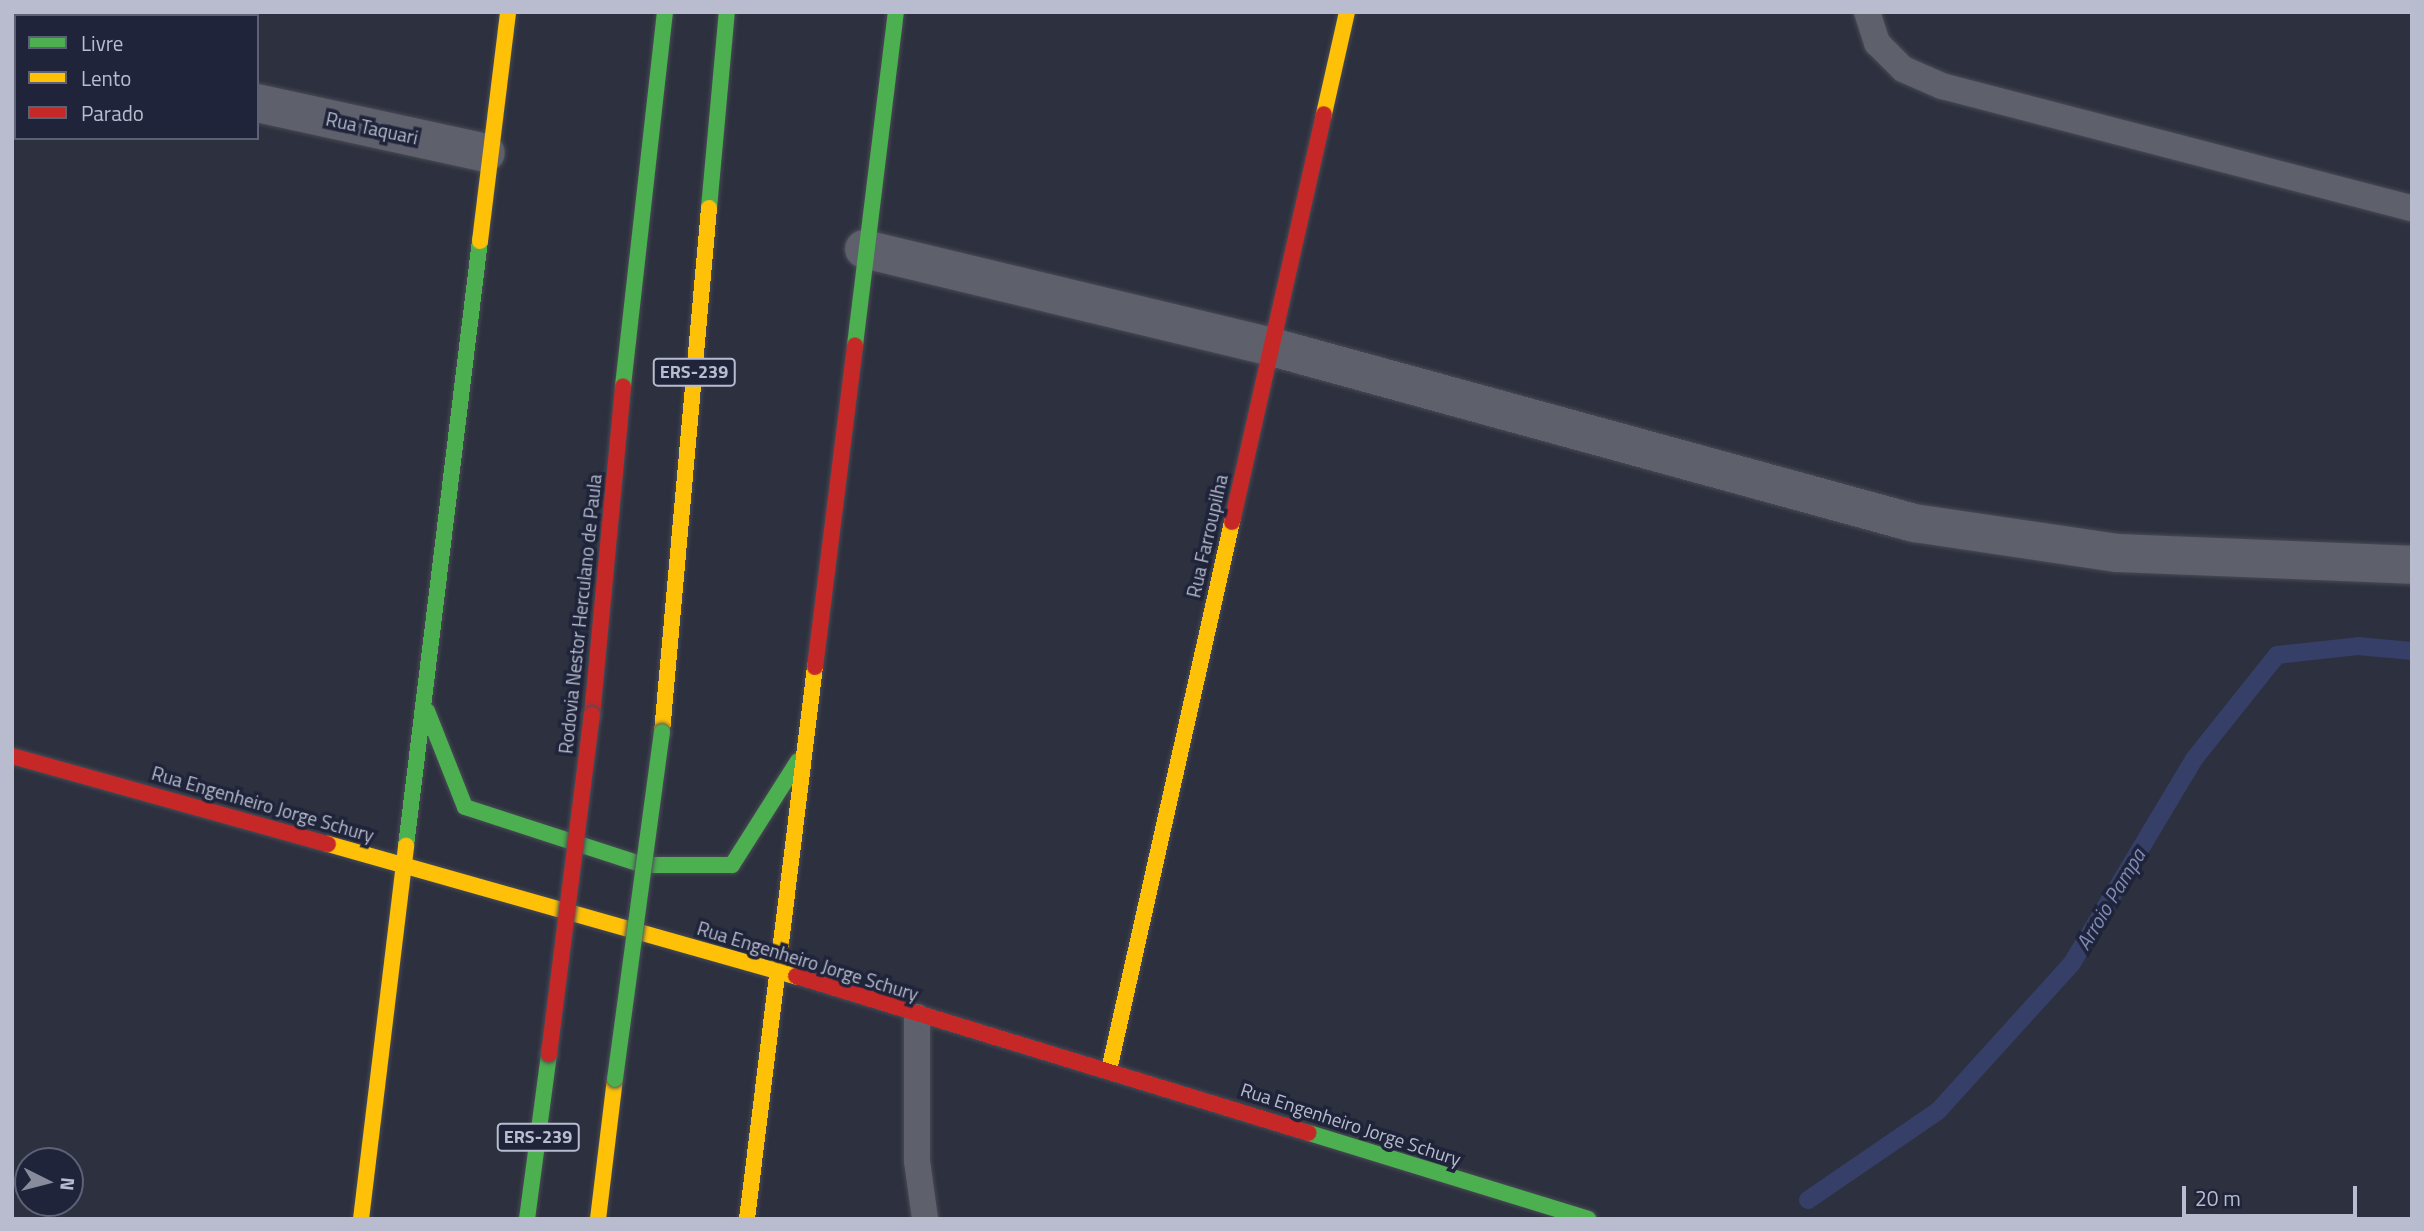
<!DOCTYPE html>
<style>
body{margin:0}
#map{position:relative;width:2424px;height:1231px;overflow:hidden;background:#2d303e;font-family:"Titillium Web",sans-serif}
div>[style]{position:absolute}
.stream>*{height:18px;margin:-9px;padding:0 9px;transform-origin:9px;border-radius:9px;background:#363f67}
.roads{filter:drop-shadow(0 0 2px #484b55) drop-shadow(0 0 2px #484b55)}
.lane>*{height:26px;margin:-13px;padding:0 13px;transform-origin:13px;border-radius:13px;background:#5e606c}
.street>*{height:38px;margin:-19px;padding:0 19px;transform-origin:19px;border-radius:19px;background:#5e606c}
.fast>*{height:16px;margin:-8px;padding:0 8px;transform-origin:8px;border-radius:8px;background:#4caf50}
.slow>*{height:16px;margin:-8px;padding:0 8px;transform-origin:8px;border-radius:8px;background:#ffc107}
.jam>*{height:16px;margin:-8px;padding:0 8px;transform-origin:8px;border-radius:8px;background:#c62828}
.bridges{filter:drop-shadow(0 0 2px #4a4d59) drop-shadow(0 0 2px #4a4d59)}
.fast-bridge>*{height:16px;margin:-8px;padding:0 8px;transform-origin:8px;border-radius:8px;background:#4caf50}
.jam-bridge>*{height:16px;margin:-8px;padding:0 8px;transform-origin:8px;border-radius:8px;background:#c62828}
span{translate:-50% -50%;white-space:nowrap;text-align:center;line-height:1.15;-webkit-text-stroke:7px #1f243a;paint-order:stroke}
.shield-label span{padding:2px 5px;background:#1f243a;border:2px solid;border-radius:5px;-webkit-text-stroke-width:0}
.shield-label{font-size:18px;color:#b8bcce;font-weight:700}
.street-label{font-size:19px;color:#b8bcce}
.water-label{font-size:21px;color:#7e8ab6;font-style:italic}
.frame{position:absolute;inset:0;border:14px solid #b8bcce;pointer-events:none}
.legend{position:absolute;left:14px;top:14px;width:245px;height:126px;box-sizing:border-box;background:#1f243a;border:2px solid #5c6175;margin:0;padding:9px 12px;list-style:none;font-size:21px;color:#b8bcce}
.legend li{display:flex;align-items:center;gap:14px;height:35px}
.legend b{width:35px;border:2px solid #5c6175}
.north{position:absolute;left:14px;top:1147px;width:70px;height:70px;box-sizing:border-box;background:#1f243a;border:2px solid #5c6175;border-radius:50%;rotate:96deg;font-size:19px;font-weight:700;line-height:28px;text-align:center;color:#b8bcce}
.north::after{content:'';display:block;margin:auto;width:24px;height:32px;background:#878b9c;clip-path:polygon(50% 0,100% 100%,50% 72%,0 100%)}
.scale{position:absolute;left:2182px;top:1186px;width:175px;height:32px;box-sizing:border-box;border:4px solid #b8bcce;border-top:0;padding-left:9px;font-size:21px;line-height:24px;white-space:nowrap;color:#b8bcce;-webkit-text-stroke:5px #1f243a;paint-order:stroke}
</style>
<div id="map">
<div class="stream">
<div style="left:1808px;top:1200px;width:158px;rotate:-34.4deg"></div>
<div style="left:1938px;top:1111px;width:200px;rotate:-47.8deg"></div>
<div style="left:2072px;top:963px;width:238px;rotate:-59.1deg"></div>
<div style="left:2194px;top:759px;width:133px;rotate:-51.4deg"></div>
<div style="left:2277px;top:655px;width:81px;rotate:-6.3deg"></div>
<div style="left:2358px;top:646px;width:54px;rotate:5.3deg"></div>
</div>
<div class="roads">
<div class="lane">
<div style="left:1867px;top:12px;width:33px;rotate:72deg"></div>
<div style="left:1877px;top:43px;width:37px;rotate:45deg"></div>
<div style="left:1903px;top:69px;width:43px;rotate:23.6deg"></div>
<div style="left:1942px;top:86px;width:486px;rotate:14.6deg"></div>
<div style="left:917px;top:1017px;width:144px;rotate:90deg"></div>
<div style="left:917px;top:1161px;width:59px;rotate:82.1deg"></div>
</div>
<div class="street">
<div style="left:12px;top:50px;width:4px;rotate:14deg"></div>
<div style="left:257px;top:103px;width:234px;rotate:12.3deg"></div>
<div style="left:864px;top:249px;width:420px;rotate:13.5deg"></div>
<div style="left:1272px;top:347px;width:666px;rotate:15.33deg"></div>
<div style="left:1914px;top:523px;width:206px;rotate:8.4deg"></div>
<div style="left:2118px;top:553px;width:294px;rotate:2.3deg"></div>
</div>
<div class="fast">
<div style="left:709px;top:208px;width:197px;rotate:-84.8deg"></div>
<div style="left:855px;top:345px;width:336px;rotate:-83deg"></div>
<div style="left:623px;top:386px;width:376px;rotate:-83.6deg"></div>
<div style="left:427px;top:711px;width:103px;rotate:68.4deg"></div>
<div style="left:465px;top:807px;width:188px;rotate:18deg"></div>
<div style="left:644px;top:865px;width:88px"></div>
<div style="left:732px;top:865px;width:123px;rotate:-57.6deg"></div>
<div style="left:406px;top:846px;width:610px;rotate:-83.03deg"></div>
<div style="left:1309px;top:1133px;width:292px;rotate:17.1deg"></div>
<div style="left:527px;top:1219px;width:166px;rotate:-82.4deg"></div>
</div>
<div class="slow">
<div style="left:1324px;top:114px;width:105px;rotate:-77.3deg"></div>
<div style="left:480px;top:241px;width:231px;rotate:-83deg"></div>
<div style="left:662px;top:732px;width:526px;rotate:-84.87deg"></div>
<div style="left:328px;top:844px;width:486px;rotate:15.8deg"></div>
<div style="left:1109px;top:1070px;width:562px;rotate:-77.35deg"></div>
<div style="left:361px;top:1219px;width:376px;rotate:-83.1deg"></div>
<div style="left:598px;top:1219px;width:141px;rotate:-83.1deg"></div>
<div style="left:747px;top:1219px;width:556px;rotate:-82.98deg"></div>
</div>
<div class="jam">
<div style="left:1232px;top:522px;width:418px;rotate:-77.3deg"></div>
<div style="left:815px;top:667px;width:324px;rotate:-82.9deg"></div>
<div style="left:592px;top:715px;width:330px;rotate:-84.6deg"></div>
<div style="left:12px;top:756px;width:328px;rotate:15.6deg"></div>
<div style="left:796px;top:976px;width:536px;rotate:17.02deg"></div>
</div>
</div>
<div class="bridges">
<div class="fast-bridge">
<div style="left:615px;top:1079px;width:350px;rotate:-82.3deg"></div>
</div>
<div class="jam-bridge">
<div style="left:549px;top:1054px;width:342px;rotate:-82.8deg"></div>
</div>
</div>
<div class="shield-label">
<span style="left:694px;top:372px">ERS-239</span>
<span style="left:538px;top:1137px">ERS-239</span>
</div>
<div class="street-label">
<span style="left:372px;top:128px;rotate:12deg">Rua Taquari</span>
<span style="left:1207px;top:536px;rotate:-77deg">Rua Farroupilha</span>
<span style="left:580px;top:614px;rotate:-84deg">Rodovia Nestor Herculano de Paula</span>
<span style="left:263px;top:804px;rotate:16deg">Rua Engenheiro Jorge Schury</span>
<span style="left:808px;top:961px;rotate:17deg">Rua Engenheiro Jorge Schury</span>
<span style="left:1351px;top:1124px;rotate:18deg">Rua Engenheiro Jorge Schury</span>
</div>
<div class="water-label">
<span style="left:2110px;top:899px;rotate:-59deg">Arroio Pampa</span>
</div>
<div class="frame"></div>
<ul class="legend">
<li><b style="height:9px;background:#4caf50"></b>Livre</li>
<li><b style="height:9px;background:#ffc107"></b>Lento</li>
<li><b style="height:9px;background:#c62828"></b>Parado</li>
</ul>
<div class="north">N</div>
<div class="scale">20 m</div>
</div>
